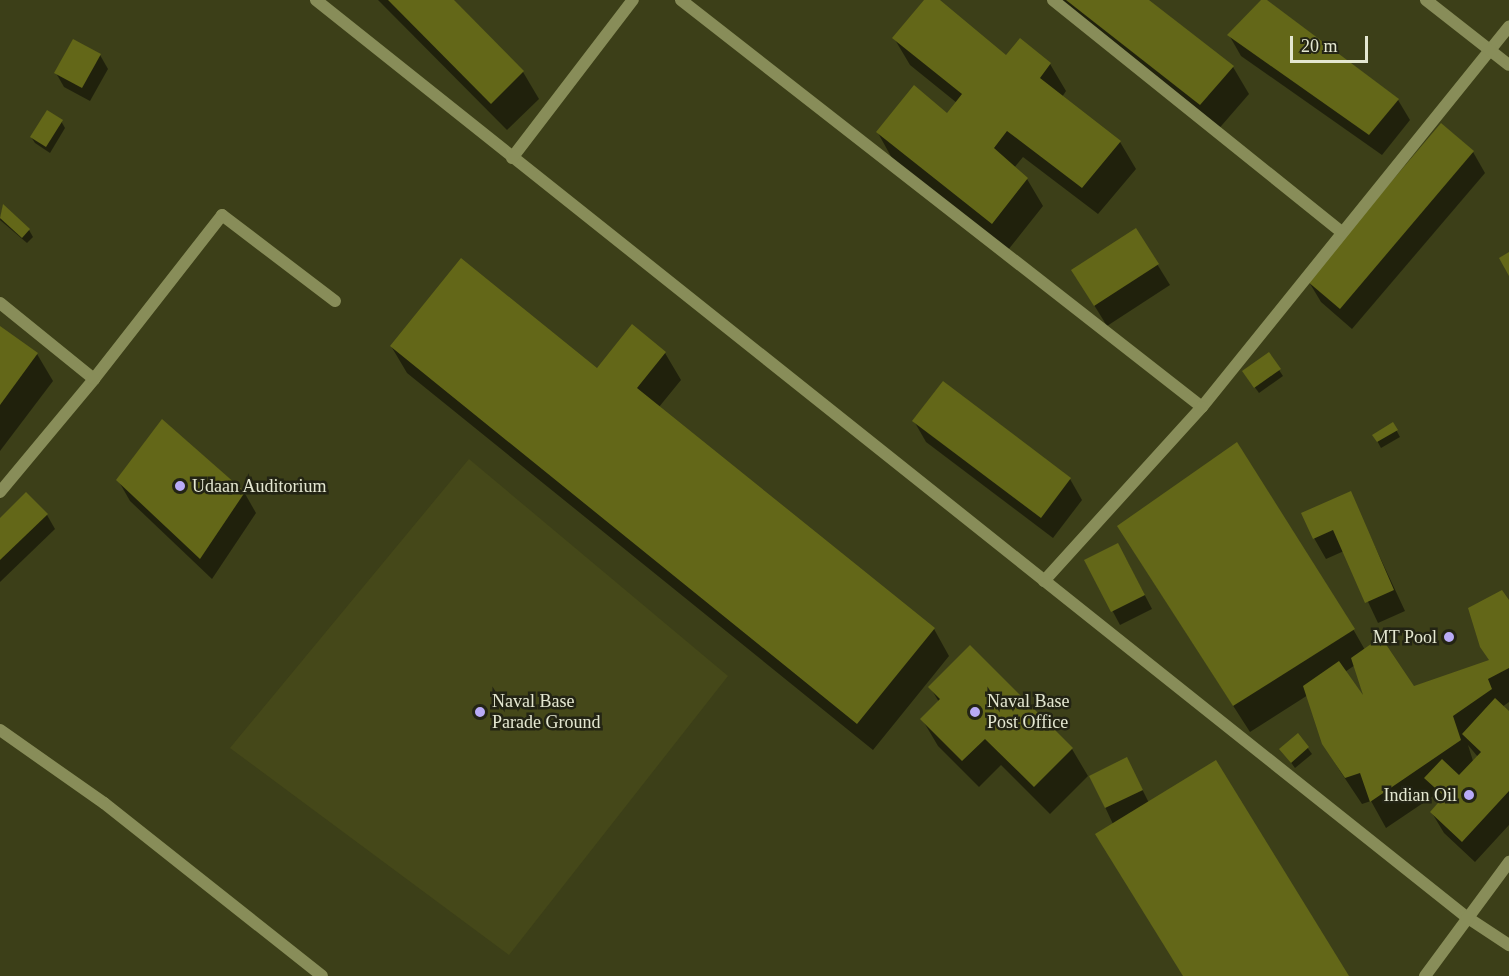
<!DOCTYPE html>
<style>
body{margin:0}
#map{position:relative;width:1509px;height:976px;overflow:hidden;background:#3c3f18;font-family:Georgia,serif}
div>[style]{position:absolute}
.built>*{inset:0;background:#454819}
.shadow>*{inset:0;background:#0007}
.building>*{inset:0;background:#636718}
.service>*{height:12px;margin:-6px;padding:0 6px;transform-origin:6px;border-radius:6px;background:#888d59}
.minor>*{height:12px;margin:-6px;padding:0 6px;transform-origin:6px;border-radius:6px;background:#888d59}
.dots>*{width:16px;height:16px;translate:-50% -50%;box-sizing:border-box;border:3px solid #232414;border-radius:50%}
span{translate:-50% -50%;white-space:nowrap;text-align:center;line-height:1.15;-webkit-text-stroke:5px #232414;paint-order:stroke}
.poi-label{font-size:18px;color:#e4e7d1}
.left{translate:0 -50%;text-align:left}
.right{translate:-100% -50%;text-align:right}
.scale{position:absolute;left:1290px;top:36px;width:78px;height:27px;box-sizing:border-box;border:3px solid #e4e7d1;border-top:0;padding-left:8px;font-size:18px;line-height:21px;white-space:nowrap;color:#e4e7d1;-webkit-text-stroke:4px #232414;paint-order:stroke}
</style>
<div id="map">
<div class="built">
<div style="clip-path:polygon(469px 459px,728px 676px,509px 955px,230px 748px)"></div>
</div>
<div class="shadow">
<div style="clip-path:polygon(378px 0,452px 0,523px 72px,539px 99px,507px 130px)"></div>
<div style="clip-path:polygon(926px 0,938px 0,1006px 58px,1050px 64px,1066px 91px,1062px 97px,1120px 142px,1136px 169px,1098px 214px,1023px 157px,1014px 168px,1027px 179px,1043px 206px,1008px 250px,893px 160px,878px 133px,947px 115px,957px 103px,910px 65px,894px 38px)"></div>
<div style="clip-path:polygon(1049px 0,1147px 0,1233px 67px,1249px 94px,1216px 132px)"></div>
<div style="clip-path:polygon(1263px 0,1398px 100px,1410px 120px,1382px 155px,1241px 56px,1229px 35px)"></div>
<div style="clip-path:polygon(100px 55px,108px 69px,90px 101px,64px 87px,56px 73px)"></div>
<div style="clip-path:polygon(61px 121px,65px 128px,50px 153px,35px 143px,31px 137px)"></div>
<div style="clip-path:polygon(1473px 152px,1485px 173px,1352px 329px,1321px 302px,1309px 282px)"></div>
<div style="clip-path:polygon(3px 206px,29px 230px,33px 237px,27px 243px,0 220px)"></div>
<div style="clip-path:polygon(1136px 230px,1170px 285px,1107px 326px,1073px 271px)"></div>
<div style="clip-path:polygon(0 327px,37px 354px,53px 381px,0 451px)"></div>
<div style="clip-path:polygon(632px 327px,665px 353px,681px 380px,659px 407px,934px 629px,949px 656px,873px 750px,407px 373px,391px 346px,597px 370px)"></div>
<div style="clip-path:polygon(1279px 370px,1283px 376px,1259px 393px,1248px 378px)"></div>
<div style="clip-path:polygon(914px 421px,1070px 479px,1082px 500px,1053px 538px,926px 442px)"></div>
<div style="clip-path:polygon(1393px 424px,1400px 437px,1381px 448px,1374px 435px)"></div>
<div style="clip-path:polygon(118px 480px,244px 492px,256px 513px,212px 579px,130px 501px)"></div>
<div style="clip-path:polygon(1350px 493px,1405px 611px,1378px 623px,1344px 551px,1326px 559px,1314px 538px)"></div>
<div style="clip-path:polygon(47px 515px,55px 529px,0 582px,0 520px)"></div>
<div style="clip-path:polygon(evenodd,1135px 553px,1353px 629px,1365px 650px,1413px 688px,1490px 661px,1509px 603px,1509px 702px,1502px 707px,1509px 713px,1509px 825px,1475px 862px,1444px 833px,1432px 813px,1441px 802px,1435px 795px,1386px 828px,1371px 801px,1362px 804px,1340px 771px,1323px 743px,1308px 695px,1250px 732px,1135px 553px,1355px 665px,1365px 701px,1345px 672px,1355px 665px,1135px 553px,1468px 745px,1478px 757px,1473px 761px,1468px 745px)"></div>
<div style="clip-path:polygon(1126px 559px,1152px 609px,1120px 625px,1086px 561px)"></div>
<div style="clip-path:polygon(930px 687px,1072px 749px,1088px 776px,1050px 814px,1001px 765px,979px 787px,938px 746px,922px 719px,939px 702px)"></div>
<div style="clip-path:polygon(1298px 735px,1312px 754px,1295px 768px,1281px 749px)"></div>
<div style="clip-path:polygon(1134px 773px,1149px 803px,1348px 976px,1184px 976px,1091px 777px)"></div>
</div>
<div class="building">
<div style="clip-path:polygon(388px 0,454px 0,524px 71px,491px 104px)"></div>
<div style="clip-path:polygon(924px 0,940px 0,1006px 55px,1020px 38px,1051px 63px,1040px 78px,1121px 141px,1082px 188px,1007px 131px,994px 148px,1028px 178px,992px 224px,876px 132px,914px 85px,947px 113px,962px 94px,892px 38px)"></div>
<div style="clip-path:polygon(1066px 0,1149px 0,1234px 66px,1200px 105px)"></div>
<div style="clip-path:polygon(1261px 0,1267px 0,1399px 99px,1369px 135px,1227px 35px)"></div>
<div style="clip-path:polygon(73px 39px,101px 54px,82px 88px,54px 73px)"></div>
<div style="clip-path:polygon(47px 110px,63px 120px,46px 147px,30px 137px)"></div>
<div style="clip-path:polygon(1441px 123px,1474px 151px,1340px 309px,1307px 281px)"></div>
<div style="clip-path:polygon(3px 204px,30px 229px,22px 238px,0 218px)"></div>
<div style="clip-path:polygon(1136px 228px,1159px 264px,1094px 306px,1071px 270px)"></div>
<div style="clip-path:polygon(1509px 252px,1509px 276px,1499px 258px)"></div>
<div style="clip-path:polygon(461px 258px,597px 368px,632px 324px,666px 352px,637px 388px,935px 628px,857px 724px,390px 346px)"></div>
<div style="clip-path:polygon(0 326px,38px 353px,0 405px)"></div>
<div style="clip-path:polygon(1269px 352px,1281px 369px,1254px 388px,1242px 371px)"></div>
<div style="clip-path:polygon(943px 381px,1071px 478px,1041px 518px,912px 421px)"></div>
<div style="clip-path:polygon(162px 419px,245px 492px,200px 559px,116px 480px)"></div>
<div style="clip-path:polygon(1393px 422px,1398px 430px,1377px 442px,1372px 435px)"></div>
<div style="clip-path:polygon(1237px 442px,1355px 629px,1233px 706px,1117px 526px)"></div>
<div style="clip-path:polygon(1351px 491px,1394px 590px,1365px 603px,1333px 530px,1313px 539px,1301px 513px)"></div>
<div style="clip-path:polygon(26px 492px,48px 514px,0 560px,0 518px)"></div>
<div style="clip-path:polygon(1118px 543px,1145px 595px,1111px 612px,1084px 560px)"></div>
<div style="clip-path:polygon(1502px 590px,1509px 600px,1509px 668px,1488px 679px,1492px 689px,1453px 716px,1461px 740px,1370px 802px,1360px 773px,1345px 778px,1322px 744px,1303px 686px,1339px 661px,1363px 695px,1351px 658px,1381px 637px,1414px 686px,1489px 660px,1480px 647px,1468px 608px)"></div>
<div style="clip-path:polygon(970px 645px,1073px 748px,1034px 787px,985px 739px,962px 761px,920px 719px,940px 699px,928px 687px)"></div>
<div style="clip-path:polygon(1495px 698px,1509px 711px,1509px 791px,1462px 842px,1430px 812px,1444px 796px,1424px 778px,1442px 759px,1459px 775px,1481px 752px,1462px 734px)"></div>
<div style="clip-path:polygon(1298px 733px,1309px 747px,1291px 763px,1279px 749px)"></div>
<div style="clip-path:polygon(1127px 757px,1143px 790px,1105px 808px,1089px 776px)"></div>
<div style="clip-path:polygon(1216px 760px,1349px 976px,1183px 976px,1095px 834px)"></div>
</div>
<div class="service">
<div style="left:0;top:492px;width:147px;rotate:-50.2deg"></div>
<div style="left:0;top:730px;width:127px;rotate:35.1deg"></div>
<div style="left:104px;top:803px;width:278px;rotate:38.4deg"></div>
</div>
<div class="minor">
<div style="left:316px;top:0;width:1469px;rotate:38.56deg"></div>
<div style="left:1465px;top:916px;width:53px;rotate:33.4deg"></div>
<div style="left:681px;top:0;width:661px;rotate:38deg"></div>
<div style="left:1202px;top:407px;width:489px;rotate:-51.1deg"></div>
<div style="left:1053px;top:0;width:371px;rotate:38.8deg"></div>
<div style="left:1426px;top:0;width:105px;rotate:38.1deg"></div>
<div style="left:512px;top:158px;width:199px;rotate:-52.6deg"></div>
<div style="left:0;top:303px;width:121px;rotate:39deg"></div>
<div style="left:94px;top:379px;width:208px;rotate:-52deg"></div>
<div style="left:222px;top:215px;width:142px;rotate:37.3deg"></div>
<div style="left:1044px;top:581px;width:235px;rotate:-47.8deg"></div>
<div style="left:1425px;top:976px;width:142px;rotate:-53.6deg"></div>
</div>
<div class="dots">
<div style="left:180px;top:486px;background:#b9abf7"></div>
<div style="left:1449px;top:637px;background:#b9abf7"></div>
<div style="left:480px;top:712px;background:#b9abf7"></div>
<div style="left:975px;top:712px;background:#b9abf7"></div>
<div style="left:1469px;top:795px;background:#b9abf7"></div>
</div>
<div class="poi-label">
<span class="left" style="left:192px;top:486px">Udaan Auditorium</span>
<span class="right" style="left:1437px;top:637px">MT Pool</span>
<span class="left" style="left:492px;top:712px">Naval Base<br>Parade Ground</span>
<span class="left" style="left:987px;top:712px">Naval Base<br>Post Office</span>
<span class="right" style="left:1457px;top:795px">Indian Oil</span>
</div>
<div class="scale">20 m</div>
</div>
